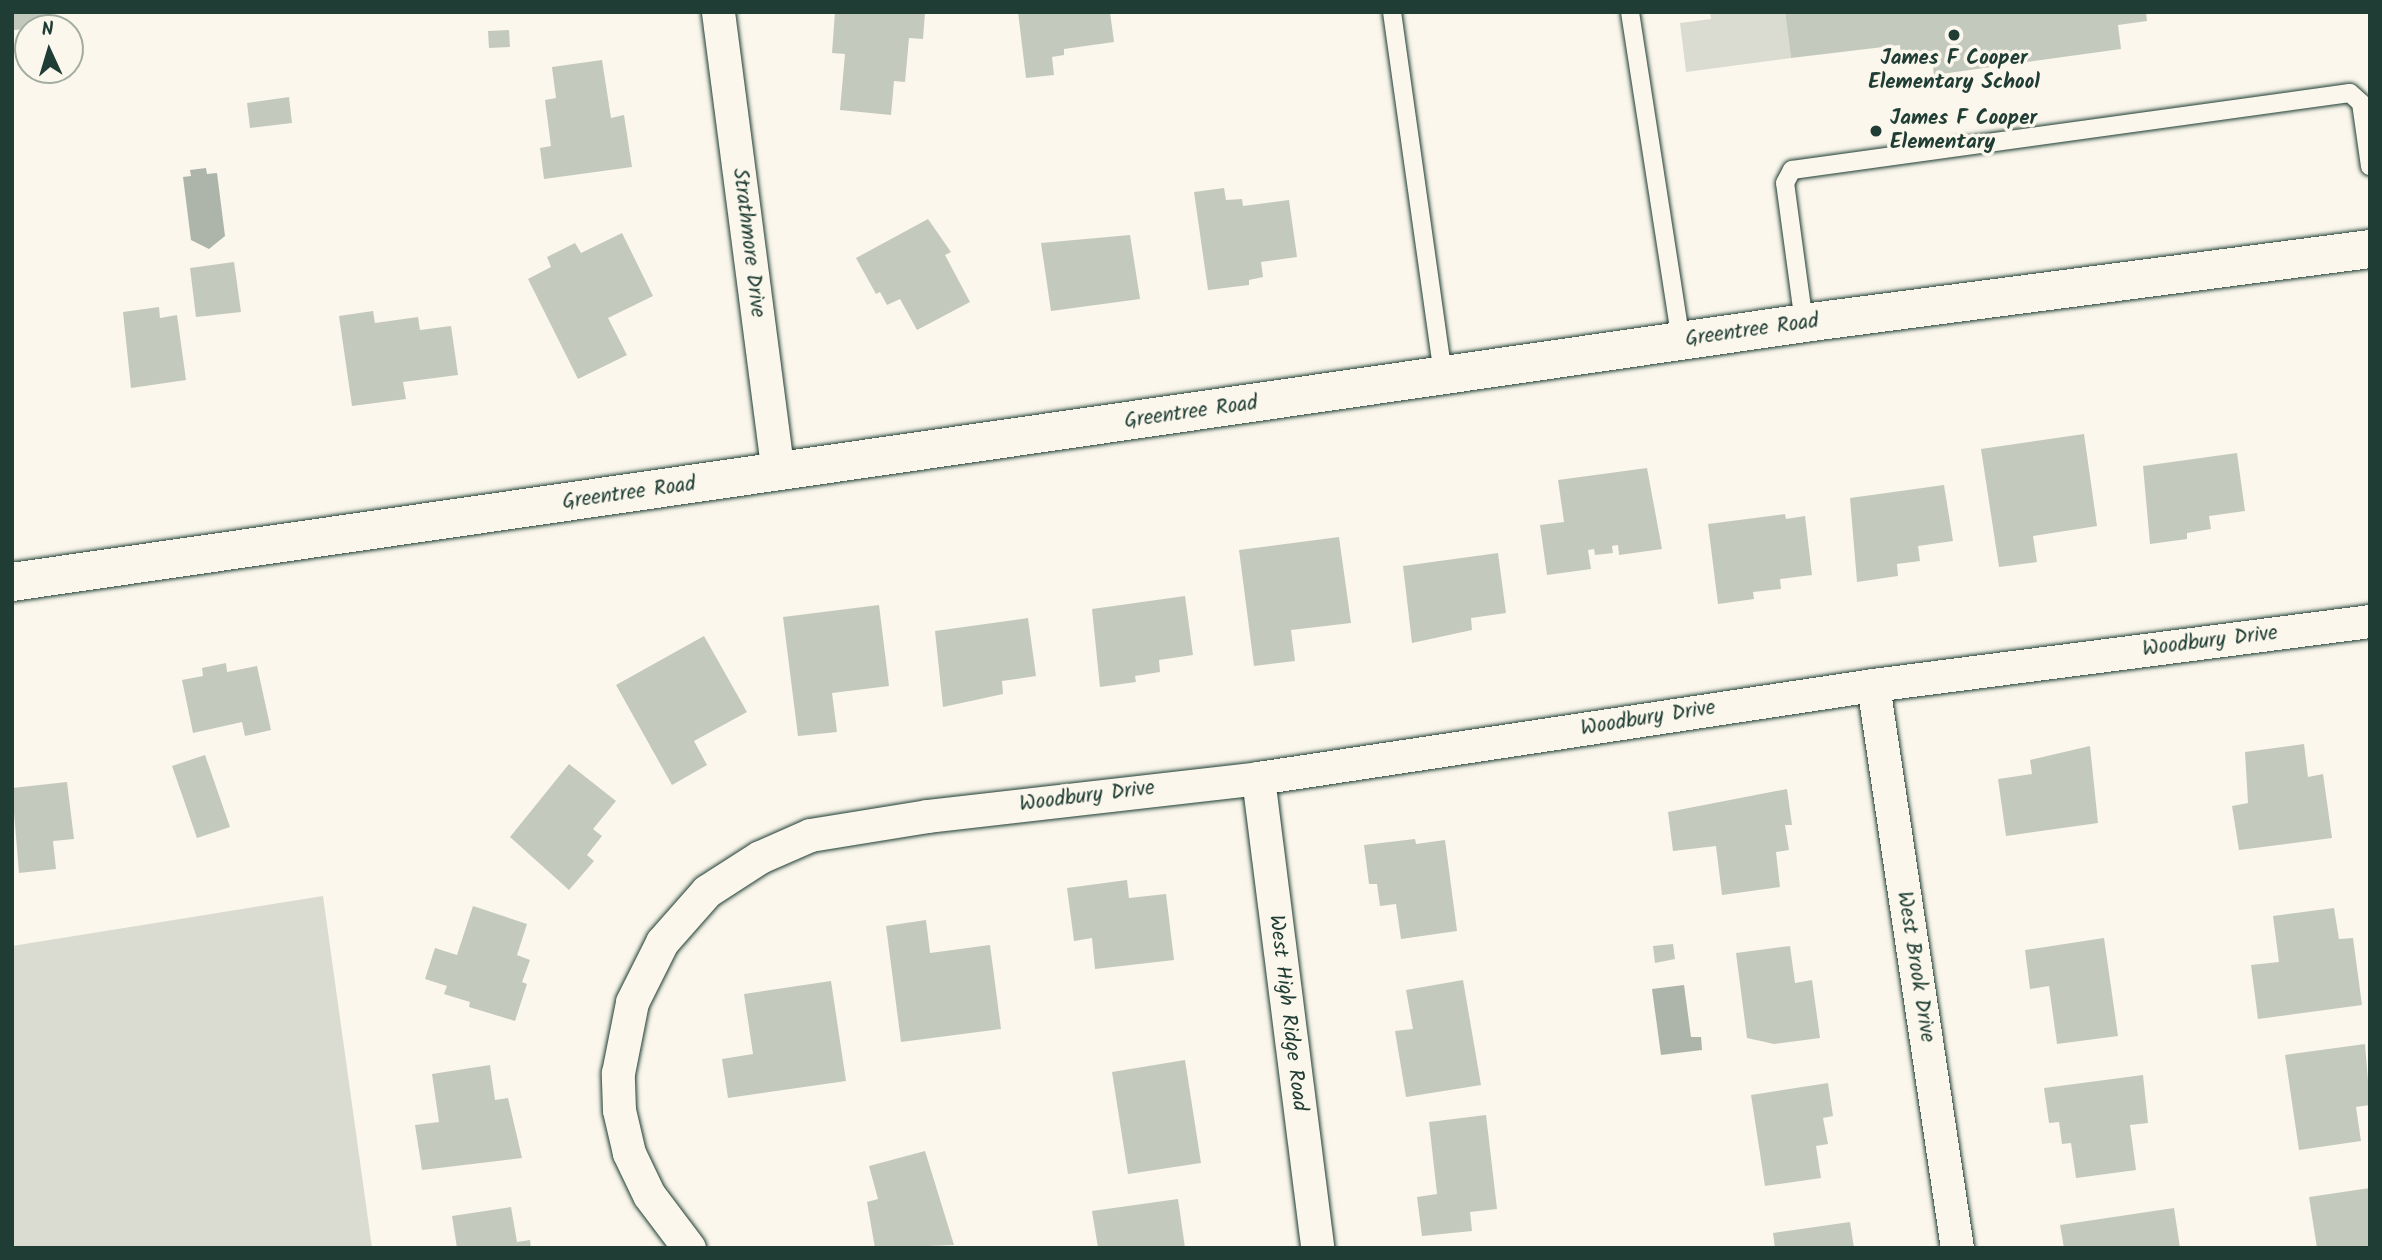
<!DOCTYPE html>
<style>
body{margin:0}
#map{position:relative;width:2382px;height:1260px;overflow:hidden;background:#fbf7ec;font-family:Kalam,sans-serif}
div>[style]{position:absolute}
.green>*{inset:0;background:#dbdcd1}
.water>*{inset:0;background:#adb4aa}
.building>*{inset:0;background:#c4c9be}
.roads{filter:drop-shadow(0 0 2px #1f3d34) drop-shadow(0 0 2px #1f3d34)}
.service>*{height:18px;margin:-9px;padding:0 9px;transform-origin:9px;border-radius:9px;background:#fbf7ec}
.minor>*{height:33px;margin:-16.5px;padding:0 16.5px;transform-origin:16.5px;border-radius:16.5px;background:#fbf7ec}
.primary>*{height:38px;margin:-19px;padding:0 19px;transform-origin:19px;border-radius:19px;background:#fbf7ec}
.dots>*{width:19px;height:19px;translate:-50% -50%;box-sizing:border-box;border:4px solid #fbf7ec;border-radius:50%}
span{translate:-50% -50%;white-space:nowrap;text-align:center;line-height:1.15;-webkit-text-stroke:7px #fbf7ec;paint-order:stroke}
.poi-label{font-size:21px;color:#1f3d34;font-weight:700}
.left{translate:0 -50%;text-align:left}
.street-label{font-size:21px;color:#1f3d34}
.frame{position:absolute;inset:0;border:14px solid #1f3d34;pointer-events:none}
.north{position:absolute;left:14px;top:14px;width:70px;height:70px;box-sizing:border-box;background:#fbf7ec;border:2px solid #a3ada2;border-radius:50%;rotate:356deg;font-size:19px;font-weight:700;line-height:28px;text-align:center;color:#1f3d34}
.north::after{content:'';display:block;margin:auto;width:24px;height:32px;background:#1f3d34;clip-path:polygon(50% 0,100% 100%,50% 72%,0 100%)}
</style>
<div id="map">
<div class="green">
<div style="clip-path:polygon(1710px 12px,1785px 12px,1791px 58px,1686px 72px,1680px 23px,1711px 19px)"></div>
<div style="clip-path:polygon(323px 896px,372px 1248px,12px 1248px,12px 946px)"></div>
</div>
<div class="water">
<div style="clip-path:polygon(206px 168px,207px 174px,217px 173px,225px 236px,209px 249px,191px 240px,183px 177px,191px 176px,190px 170px)"></div>
<div style="clip-path:polygon(1684px 985px,1691px 1037px,1701px 1037px,1702px 1050px,1661px 1055px,1652px 989px)"></div>
</div>
<div class="building">
<div style="clip-path:polygon(12px 12px,51px 12px,53px 28px,12px 30px)"></div>
<div style="clip-path:polygon(835px 12px,925px 12px,923px 39px,909px 38px,905px 82px,894px 81px,891px 115px,840px 110px,845px 54px,832px 53px)"></div>
<div style="clip-path:polygon(1018px 12px,1110px 12px,1114px 42px,1064px 49px,1064px 55px,1052px 57px,1054px 75px,1026px 78px)"></div>
<div style="clip-path:polygon(1785px 12px,2146px 12px,2147px 21px,2118px 25px,2121px 49px,1934px 75px,1931px 51px,1901px 55px,1900px 45px,1791px 58px)"></div>
<div style="clip-path:polygon(509px 30px,510px 47px,489px 48px,488px 31px)"></div>
<div style="clip-path:polygon(602px 60px,611px 118px,624px 115px,632px 167px,544px 179px,540px 148px,551px 146px,545px 100px,556px 98px,552px 67px)"></div>
<div style="clip-path:polygon(289px 97px,292px 123px,250px 128px,247px 103px)"></div>
<div style="clip-path:polygon(1224px 188px,1226px 200px,1242px 199px,1243px 206px,1289px 200px,1297px 257px,1261px 262px,1263px 277px,1249px 280px,1249px 285px,1208px 290px,1194px 192px)"></div>
<div style="clip-path:polygon(928px 219px,951px 252px,945px 255px,970px 302px,917px 330px,900px 299px,887px 305px,880px 292px,876px 294px,856px 258px)"></div>
<div style="clip-path:polygon(622px 233px,653px 296px,608px 318px,627px 355px,578px 379px,528px 279px,551px 267px,547px 257px,575px 243px,581px 253px)"></div>
<div style="clip-path:polygon(1130px 235px,1140px 299px,1051px 311px,1041px 243px)"></div>
<div style="clip-path:polygon(234px 262px,241px 312px,196px 317px,190px 268px)"></div>
<div style="clip-path:polygon(159px 307px,160px 318px,177px 315px,186px 380px,131px 388px,123px 312px)"></div>
<div style="clip-path:polygon(373px 311px,375px 323px,418px 317px,420px 330px,451px 326px,458px 375px,403px 382px,406px 399px,352px 406px,339px 316px)"></div>
<div style="clip-path:polygon(2084px 434px,2097px 526px,2033px 536px,2037px 562px,1999px 567px,1981px 449px)"></div>
<div style="clip-path:polygon(2237px 453px,2245px 511px,2209px 516px,2211px 529px,2187px 533px,2187px 539px,2150px 544px,2143px 466px)"></div>
<div style="clip-path:polygon(1647px 468px,1662px 549px,1619px 555px,1618px 545px,1612px 546px,1613px 553px,1595px 555px,1594px 549px,1588px 550px,1591px 569px,1547px 575px,1540px 525px,1564px 522px,1558px 480px)"></div>
<div style="clip-path:polygon(1944px 485px,1953px 541px,1918px 546px,1920px 561px,1897px 564px,1898px 576px,1857px 582px,1850px 498px)"></div>
<div style="clip-path:polygon(1785px 514px,1786px 519px,1805px 516px,1812px 575px,1780px 579px,1781px 589px,1753px 592px,1754px 599px,1718px 604px,1708px 524px)"></div>
<div style="clip-path:polygon(1339px 537px,1351px 623px,1291px 630px,1295px 661px,1254px 666px,1239px 550px)"></div>
<div style="clip-path:polygon(1498px 553px,1506px 613px,1471px 618px,1472px 630px,1412px 643px,1403px 566px)"></div>
<div style="clip-path:polygon(1185px 596px,1193px 655px,1159px 660px,1160px 672px,1135px 676px,1136px 682px,1100px 687px,1092px 609px)"></div>
<div style="clip-path:polygon(879px 605px,889px 686px,832px 693px,837px 732px,798px 736px,783px 617px)"></div>
<div style="clip-path:polygon(1028px 618px,1036px 676px,1002px 681px,1003px 694px,943px 707px,935px 631px)"></div>
<div style="clip-path:polygon(704px 636px,747px 712px,694px 741px,707px 765px,672px 785px,616px 685px)"></div>
<div style="clip-path:polygon(226px 663px,227px 672px,257px 666px,271px 730px,245px 736px,242px 722px,193px 733px,182px 680px,203px 676px,202px 668px)"></div>
<div style="clip-path:polygon(2304px 744px,2308px 777px,2323px 774px,2332px 838px,2239px 850px,2232px 806px,2248px 803px,2245px 752px)"></div>
<div style="clip-path:polygon(2090px 746px,2098px 823px,2006px 836px,1998px 779px,2032px 774px,2030px 760px)"></div>
<div style="clip-path:polygon(205px 755px,230px 827px,197px 838px,172px 766px)"></div>
<div style="clip-path:polygon(569px 764px,616px 801px,593px 829px,602px 836px,587px 855px,594px 861px,569px 890px,510px 837px)"></div>
<div style="clip-path:polygon(67px 782px,74px 839px,53px 841px,56px 869px,19px 873px,12px 788px)"></div>
<div style="clip-path:polygon(1787px 789px,1792px 825px,1785px 825px,1789px 850px,1776px 852px,1780px 887px,1722px 895px,1716px 846px,1673px 851px,1668px 812px)"></div>
<div style="clip-path:polygon(1415px 839px,1416px 844px,1445px 840px,1457px 931px,1401px 939px,1396px 904px,1380px 906px,1377px 884px,1369px 884px,1364px 845px)"></div>
<div style="clip-path:polygon(1127px 880px,1129px 898px,1166px 894px,1174px 960px,1095px 969px,1092px 938px,1074px 941px,1067px 888px)"></div>
<div style="clip-path:polygon(473px 906px,527px 924px,517px 955px,530px 960px,522px 982px,527px 984px,515px 1021px,469px 1007px,470px 1002px,444px 994px,447px 986px,425px 979px,435px 948px,457px 955px)"></div>
<div style="clip-path:polygon(2334px 908px,2339px 939px,2353px 938px,2362px 1005px,2258px 1019px,2251px 965px,2279px 962px,2273px 916px)"></div>
<div style="clip-path:polygon(926px 920px,930px 953px,990px 945px,1001px 1029px,901px 1042px,886px 926px)"></div>
<div style="clip-path:polygon(2104px 938px,2118px 1036px,2057px 1044px,2049px 986px,2030px 989px,2025px 950px)"></div>
<div style="clip-path:polygon(1673px 944px,1675px 959px,1655px 963px,1653px 946px)"></div>
<div style="clip-path:polygon(1790px 946px,1795px 983px,1812px 980px,1820px 1038px,1774px 1044px,1747px 1038px,1736px 953px)"></div>
<div style="clip-path:polygon(1463px 980px,1481px 1085px,1406px 1097px,1395px 1031px,1413px 1029px,1406px 990px)"></div>
<div style="clip-path:polygon(831px 981px,846px 1081px,728px 1098px,722px 1059px,753px 1054px,744px 994px)"></div>
<div style="clip-path:polygon(2365px 1044px,2370px 1105px,2356px 1107px,2361px 1141px,2299px 1150px,2285px 1055px)"></div>
<div style="clip-path:polygon(1185px 1060px,1201px 1163px,1128px 1174px,1112px 1072px)"></div>
<div style="clip-path:polygon(490px 1065px,495px 1100px,508px 1098px,522px 1158px,422px 1170px,415px 1125px,439px 1122px,432px 1074px)"></div>
<div style="clip-path:polygon(2143px 1075px,2148px 1123px,2130px 1125px,2136px 1170px,2076px 1178px,2071px 1143px,2062px 1144px,2059px 1122px,2049px 1123px,2044px 1088px)"></div>
<div style="clip-path:polygon(1828px 1083px,1833px 1116px,1823px 1118px,1828px 1144px,1816px 1146px,1821px 1178px,1765px 1186px,1751px 1095px)"></div>
<div style="clip-path:polygon(1486px 1115px,1497px 1209px,1470px 1212px,1472px 1231px,1422px 1236px,1417px 1197px,1437px 1194px,1429px 1122px)"></div>
<div style="clip-path:polygon(925px 1151px,954px 1245px,875px 1248px,867px 1202px,878px 1199px,869px 1166px)"></div>
<div style="clip-path:polygon(2370px 1188px,2370px 1248px,2317px 1248px,2309px 1197px)"></div>
<div style="clip-path:polygon(1178px 1199px,1185px 1248px,1098px 1248px,1092px 1211px)"></div>
<div style="clip-path:polygon(511px 1207px,517px 1242px,530px 1240px,531px 1248px,457px 1248px,452px 1216px)"></div>
<div style="clip-path:polygon(2174px 1208px,2180px 1248px,2064px 1248px,2060px 1225px)"></div>
<div style="clip-path:polygon(1850px 1222px,1854px 1248px,1775px 1248px,1773px 1233px)"></div>
</div>
<div class="roads">
<div class="service">
<div style="left:1392px;top:12px;width:368px;rotate:82deg"></div>
<div style="left:1630px;top:12px;width:334px;rotate:81.2deg"></div>
<div style="left:1804px;top:323px;width:141px;rotate:-97.7deg"></div>
<div style="left:1785px;top:183px;width:15px;rotate:-62deg"></div>
<div style="left:1792px;top:170px;width:563px;rotate:-7.86deg"></div>
<div style="left:2350px;top:93px;width:15px;rotate:42deg"></div>
<div style="left:2361px;top:103px;width:64px;rotate:81.9deg"></div>
</div>
<div class="minor">
<div style="left:718px;top:12px;width:465px;rotate:82.6deg"></div>
<div style="left:1873px;top:685px;width:569px;rotate:81.51deg"></div>
<div style="left:1258px;top:778px;width:474px;rotate:82.8deg"></div>
<div style="left:689px;top:1248px;width:66px;rotate:-127deg"></div>
<div style="left:649px;top:1195px;width:47px;rotate:-115.5deg"></div>
<div style="left:629px;top:1153px;width:44px;rotate:-103.1deg"></div>
<div style="left:619px;top:1110px;width:37px;rotate:-92deg"></div>
<div style="left:618px;top:1073px;width:72px;rotate:-78.8deg"></div>
<div style="left:632px;top:1002px;width:67px;rotate:-63.4deg"></div>
<div style="left:662px;top:942px;width:68px;rotate:-48.6deg"></div>
<div style="left:707px;top:891px;width:63px;rotate:-32.7deg"></div>
<div style="left:760px;top:857px;width:55px;rotate:-23.7deg"></div>
<div style="left:810px;top:835px;width:119px;rotate:-9.2deg"></div>
<div style="left:927px;top:816px;width:333px;rotate:-6.5deg"></div>
<div style="left:1258px;top:778px;width:622px;rotate:-8.6deg"></div>
<div style="left:1873px;top:685px;width:501px;rotate:-7.34deg"></div>
</div>
<div class="primary">
<div style="left:12px;top:582px;width:1811px;rotate:-8.22deg"></div>
<div style="left:1804px;top:323px;width:571px;rotate:-7.45deg"></div>
</div>
</div>
<div class="dots">
<div style="left:1954px;top:35px;background:#1f3d34"></div>
<div style="left:1876px;top:131px;background:#1f3d34"></div>
</div>
<div class="poi-label">
<span style="left:1954px;top:71px">James F Cooper<br>Elementary School</span>
<span class="left" style="left:1890px;top:131px">James F Cooper<br>Elementary</span>
</div>
<div class="street-label">
<span style="left:748px;top:243px;rotate:83deg">Strathmore Drive</span>
<span style="left:1752px;top:331px;rotate:-8deg">Greentree Road</span>
<span style="left:1191px;top:413px;rotate:-8deg">Greentree Road</span>
<span style="left:629px;top:494px;rotate:-8deg">Greentree Road</span>
<span style="left:2210px;top:642px;rotate:-7deg">Woodbury Drive</span>
<span style="left:1648px;top:719px;rotate:-9deg">Woodbury Drive</span>
<span style="left:1087px;top:797px;rotate:-7deg">Woodbury Drive</span>
<span style="left:1915px;top:967px;rotate:81deg">West Brook Drive</span>
<span style="left:1287px;top:1013px;rotate:83deg">West High Ridge Road</span>
</div>
<div class="frame"></div>
<div class="north">N</div>
</div>
